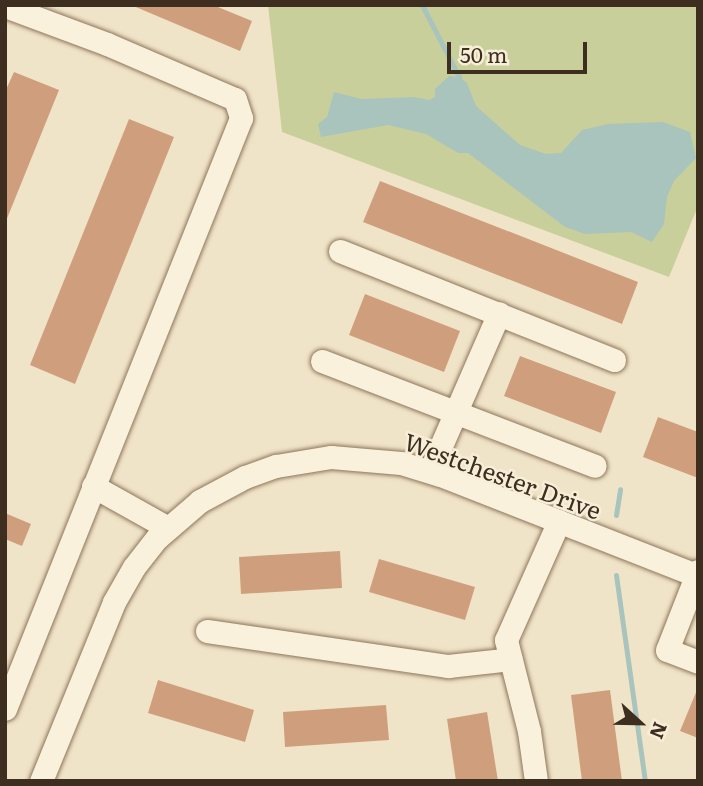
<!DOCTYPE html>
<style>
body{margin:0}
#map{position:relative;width:703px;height:786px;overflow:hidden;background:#f0e4c8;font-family:Literata,serif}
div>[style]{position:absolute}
.green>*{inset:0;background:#c9cf9b}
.water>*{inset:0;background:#a9c4bc}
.stream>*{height:5px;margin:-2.5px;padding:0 2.5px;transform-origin:2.5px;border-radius:2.5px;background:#a9c4bc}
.building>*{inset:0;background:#cf9f7d}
.roads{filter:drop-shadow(0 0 2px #8d765c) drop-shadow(0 0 2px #8d765c)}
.minor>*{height:23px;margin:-11.5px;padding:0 11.5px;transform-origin:11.5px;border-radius:11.5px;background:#faf1dc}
span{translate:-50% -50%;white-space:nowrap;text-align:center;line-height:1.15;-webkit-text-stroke:5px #f7eed8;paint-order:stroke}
.street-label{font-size:24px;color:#3d2e20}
.frame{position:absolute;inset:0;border:7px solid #3d2e20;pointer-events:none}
.north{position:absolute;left:605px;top:688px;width:70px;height:70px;-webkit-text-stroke:5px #f7eed8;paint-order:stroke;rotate:112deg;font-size:19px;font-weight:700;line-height:28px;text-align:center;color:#3d2e20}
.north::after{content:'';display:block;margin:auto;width:24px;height:32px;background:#3d2e20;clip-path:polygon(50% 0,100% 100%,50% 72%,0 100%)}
.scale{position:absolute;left:447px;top:42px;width:140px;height:32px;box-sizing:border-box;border:4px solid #3d2e20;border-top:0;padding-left:9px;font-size:21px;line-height:24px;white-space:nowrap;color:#3d2e20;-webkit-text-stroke:5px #f7eed8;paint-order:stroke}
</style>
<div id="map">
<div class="green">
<div style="clip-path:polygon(268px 5px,698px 5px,698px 206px,669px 277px,282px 132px)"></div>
</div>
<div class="water">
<div style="clip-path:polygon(449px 76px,459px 77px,467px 83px,476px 106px,520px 145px,546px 154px,561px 153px,582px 130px,608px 124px,663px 122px,690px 132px,696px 158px,674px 181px,667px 197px,664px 224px,652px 242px,631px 232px,585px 234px,565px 227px,468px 153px,458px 153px,426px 134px,388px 125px,321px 137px,318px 124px,327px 117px,334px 92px,361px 99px,414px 97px,429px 100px,435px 97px,435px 89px)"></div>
</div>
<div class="stream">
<div style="left:422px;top:5px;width:81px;rotate:62.8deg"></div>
<div style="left:616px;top:515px;width:26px;rotate:-81deg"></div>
<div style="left:616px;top:575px;width:208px;rotate:82deg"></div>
</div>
<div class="building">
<div style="clip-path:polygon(131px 5px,213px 5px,252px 21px,240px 51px)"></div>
<div style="clip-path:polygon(14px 72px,59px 90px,6px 221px,5px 92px)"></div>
<div style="clip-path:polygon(129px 119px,174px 137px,75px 384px,30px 365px)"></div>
<div style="clip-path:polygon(380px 181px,638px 282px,622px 324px,363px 222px)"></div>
<div style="clip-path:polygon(365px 294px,460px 331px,444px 372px,349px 335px)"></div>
<div style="clip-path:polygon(520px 356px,616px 392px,601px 433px,504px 396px)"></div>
<div style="clip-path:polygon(658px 417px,698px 432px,698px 478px,643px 457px)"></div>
<div style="clip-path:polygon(5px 513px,31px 524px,22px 546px,5px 539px)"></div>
<div style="clip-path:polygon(340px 551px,342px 588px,241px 594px,239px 557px)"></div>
<div style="clip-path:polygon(379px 559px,475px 587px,465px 620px,369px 592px)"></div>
<div style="clip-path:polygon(158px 680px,254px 710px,245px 742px,148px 713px)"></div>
<div style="clip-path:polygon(610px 690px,622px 781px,582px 781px,571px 695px)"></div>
<div style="clip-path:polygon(697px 690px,698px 690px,698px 738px,680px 731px)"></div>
<div style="clip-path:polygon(386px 705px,389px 740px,285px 747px,283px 712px)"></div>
<div style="clip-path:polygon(487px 712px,498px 781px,456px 781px,447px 719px)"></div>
</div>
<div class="roads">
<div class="minor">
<div style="left:5px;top:6px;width:109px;rotate:20.4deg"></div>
<div style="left:107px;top:44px;width:139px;rotate:23.3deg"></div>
<div style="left:235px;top:99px;width:20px;rotate:72deg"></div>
<div style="left:241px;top:118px;width:636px;rotate:111.77deg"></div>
<div style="left:340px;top:251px;width:295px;rotate:21.7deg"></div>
<div style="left:322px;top:361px;width:292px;rotate:21deg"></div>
<div style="left:430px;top:471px;width:172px;rotate:-66.4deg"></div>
<div style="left:93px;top:486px;width:86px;rotate:29.2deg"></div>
<div style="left:698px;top:571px;width:85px;rotate:111.4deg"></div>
<div style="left:667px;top:650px;width:33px;rotate:21deg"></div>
<div style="left:207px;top:631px;width:244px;rotate:8.3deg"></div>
<div style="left:448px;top:666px;width:63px;rotate:-6.3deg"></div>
<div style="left:41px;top:781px;width:193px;rotate:-67.8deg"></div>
<div style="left:114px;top:602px;width:40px;rotate:-60.3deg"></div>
<div style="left:134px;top:567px;width:37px;rotate:-52deg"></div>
<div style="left:157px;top:538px;width:57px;rotate:-40.7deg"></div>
<div style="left:200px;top:501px;width:51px;rotate:-28.1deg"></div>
<div style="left:245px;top:477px;width:33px;rotate:-20deg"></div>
<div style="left:276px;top:466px;width:56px;rotate:-9.3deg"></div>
<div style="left:331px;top:457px;width:70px;rotate:4.9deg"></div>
<div style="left:401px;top:463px;width:39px;rotate:17deg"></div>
<div style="left:438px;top:474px;width:279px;rotate:21.4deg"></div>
<div style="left:536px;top:781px;width:50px;rotate:-98deg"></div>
<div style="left:529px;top:731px;width:94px;rotate:-104.2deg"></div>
<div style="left:506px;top:640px;width:130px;rotate:-66deg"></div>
</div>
</div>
<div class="street-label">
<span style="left:503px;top:475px;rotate:20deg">Westchester Drive</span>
</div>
<div class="frame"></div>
<div class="north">N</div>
<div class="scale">50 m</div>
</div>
